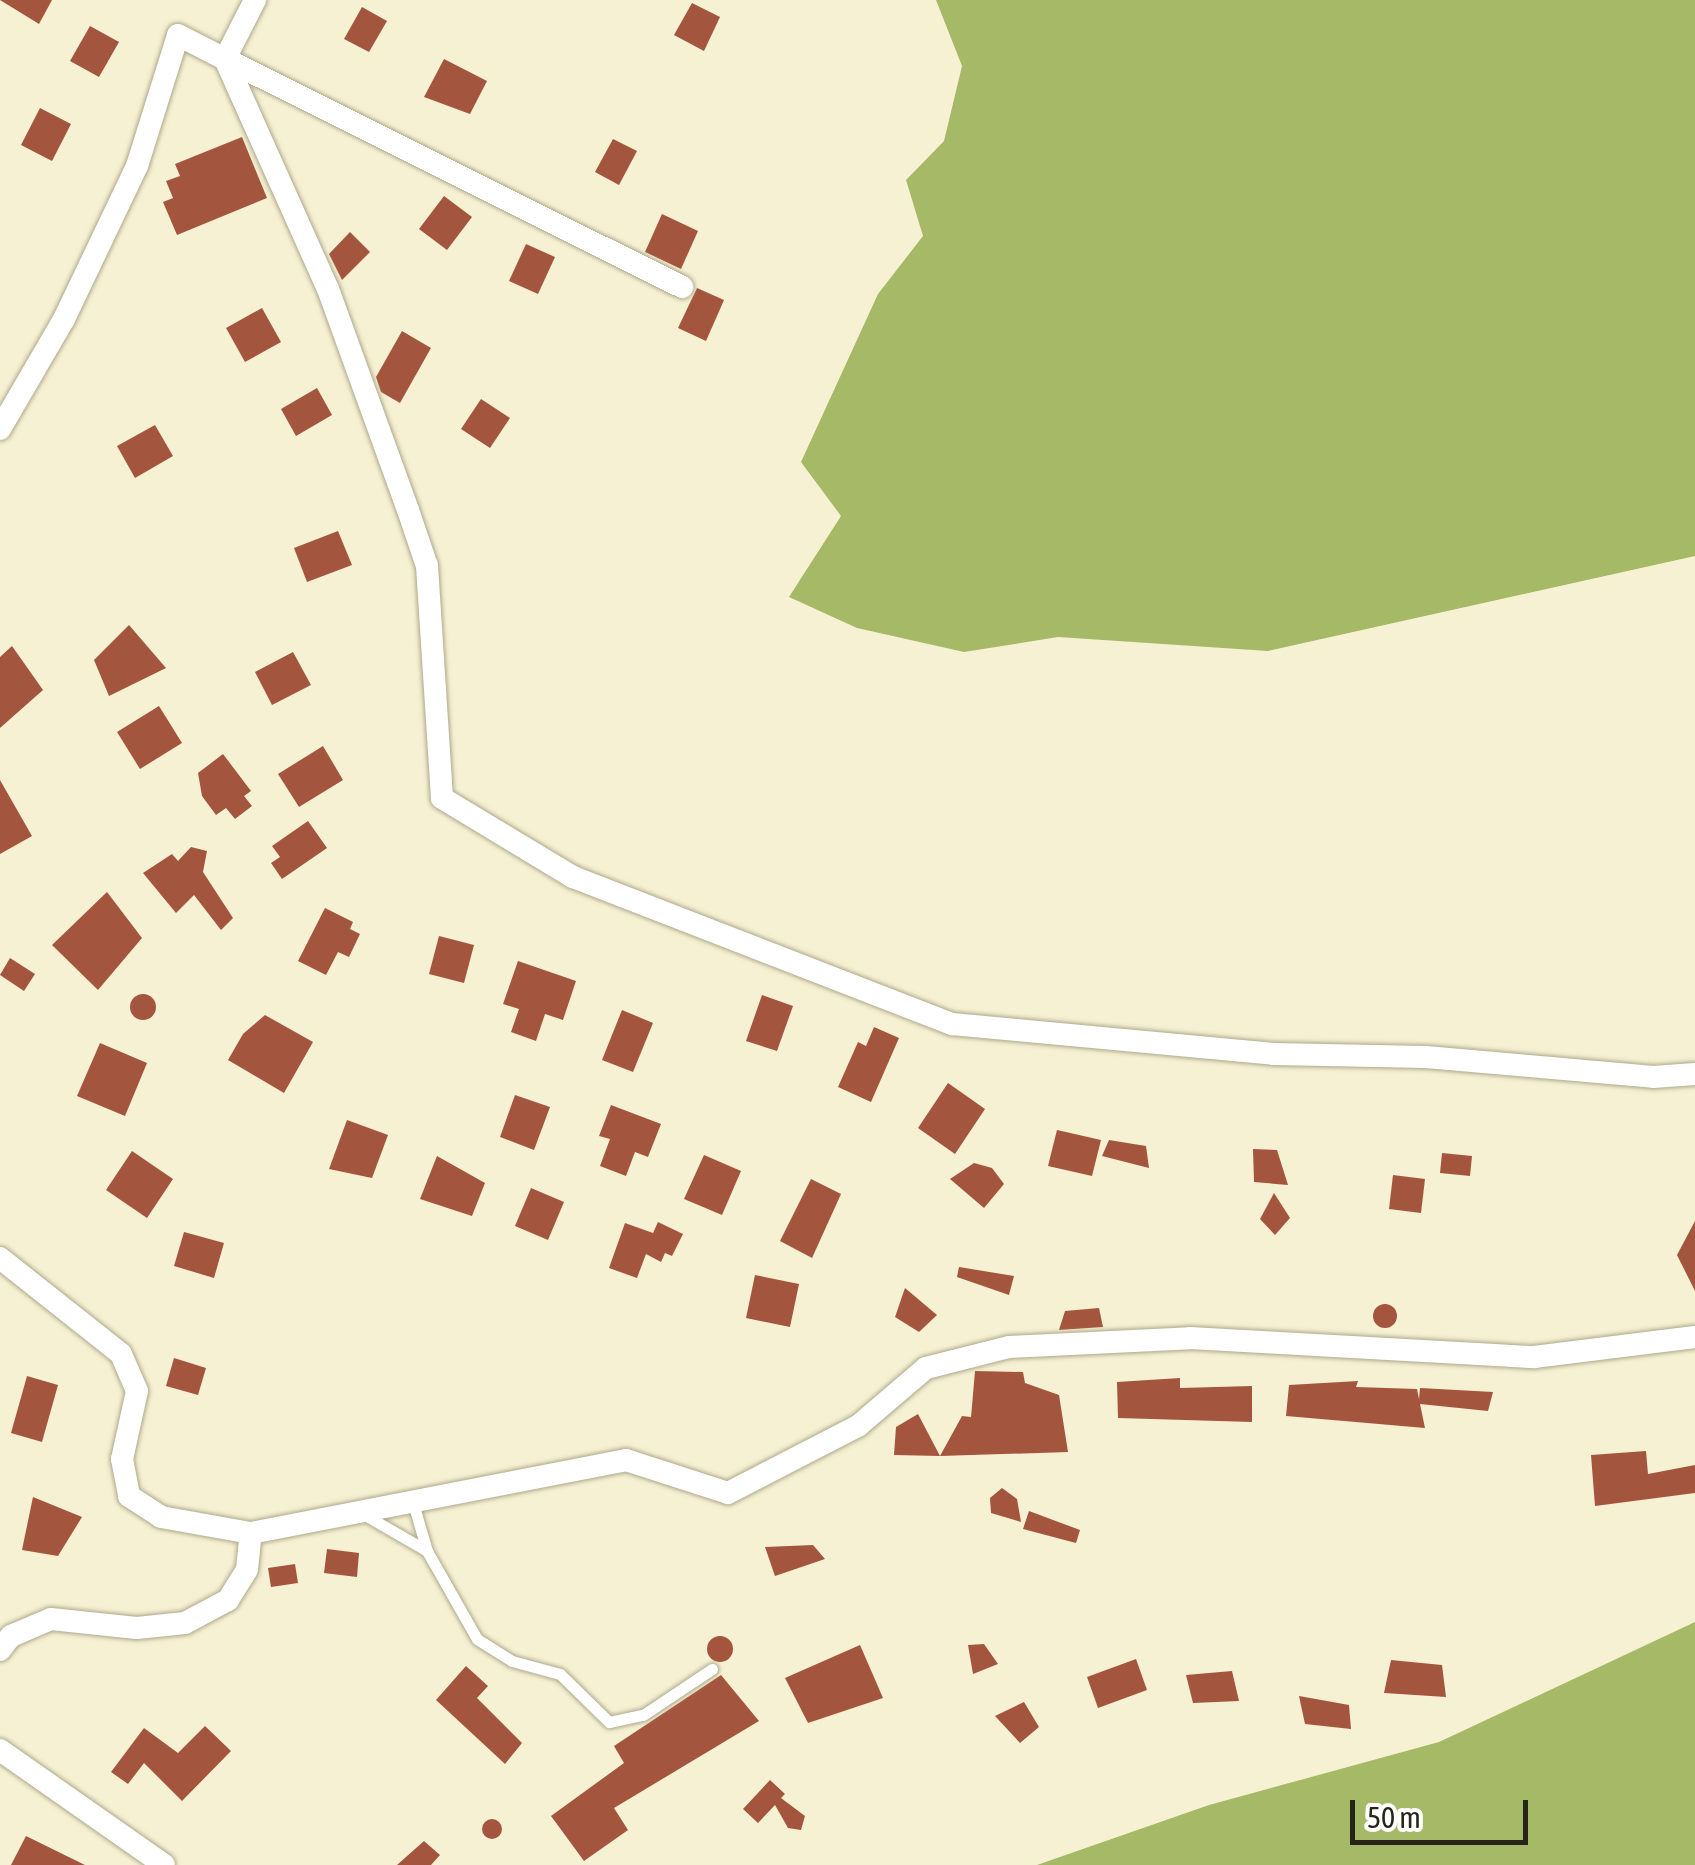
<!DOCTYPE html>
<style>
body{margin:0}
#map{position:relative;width:1695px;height:1865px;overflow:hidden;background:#f6f1d3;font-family:"Asap Condensed",sans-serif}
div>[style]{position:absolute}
.forest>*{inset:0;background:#a6b967}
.building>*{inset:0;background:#a4553e}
.round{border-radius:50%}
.roads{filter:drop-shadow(0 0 2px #ada88b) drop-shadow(0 0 2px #ada88b)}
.service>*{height:11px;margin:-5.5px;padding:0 5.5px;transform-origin:5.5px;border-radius:5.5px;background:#fff}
.minor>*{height:22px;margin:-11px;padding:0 11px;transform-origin:11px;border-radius:11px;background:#fff}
span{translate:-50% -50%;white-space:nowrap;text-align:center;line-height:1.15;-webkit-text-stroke:10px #fff;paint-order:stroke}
.scale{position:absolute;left:1350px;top:1800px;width:178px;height:45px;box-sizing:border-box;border:5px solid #27251a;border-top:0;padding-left:12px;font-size:30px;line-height:35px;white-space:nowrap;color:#27251a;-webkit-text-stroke:8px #fff;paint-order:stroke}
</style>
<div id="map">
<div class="forest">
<div style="clip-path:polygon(936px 0,1695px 0,1695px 556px,1268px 651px,1058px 637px,964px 652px,857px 628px,789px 597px,841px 516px,801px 462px,878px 294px,923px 236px,906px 180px,944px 141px,962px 66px)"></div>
<div style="clip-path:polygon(1695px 1622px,1695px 1865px,1037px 1865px,1209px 1805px,1439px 1742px)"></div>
</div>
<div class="building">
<div style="clip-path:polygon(0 0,52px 0,39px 24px)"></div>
<div style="clip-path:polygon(692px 3px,720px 17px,704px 51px,674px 35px)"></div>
<div style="clip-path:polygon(362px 7px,387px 21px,369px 52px,344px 39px)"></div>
<div style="clip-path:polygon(90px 26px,119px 42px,99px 77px,70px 61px)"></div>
<div style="clip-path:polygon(444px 59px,487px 81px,470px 114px,424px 97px)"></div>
<div style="clip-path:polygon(40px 108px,71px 124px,52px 161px,21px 145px)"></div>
<div style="clip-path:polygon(242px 137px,267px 198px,177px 235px,163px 202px,173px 198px,166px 181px,180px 176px,175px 164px)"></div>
<div style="clip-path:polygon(613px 139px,637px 151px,619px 185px,595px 172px)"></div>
<div style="clip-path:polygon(444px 196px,472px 217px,447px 250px,419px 229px)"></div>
<div style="clip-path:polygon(662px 214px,698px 231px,681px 269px,645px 252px)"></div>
<div style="clip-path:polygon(350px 232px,370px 252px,342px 280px,329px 254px)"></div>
<div style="clip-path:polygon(526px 244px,555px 257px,538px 294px,509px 281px)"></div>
<div style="clip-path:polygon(697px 288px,724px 300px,706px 341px,678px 328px)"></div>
<div style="clip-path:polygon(262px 308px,281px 342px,245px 362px,226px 328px)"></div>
<div style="clip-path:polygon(402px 331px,431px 348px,400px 403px,381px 392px,376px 377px)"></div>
<div style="clip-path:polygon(317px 388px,332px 415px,296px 436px,281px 409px)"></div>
<div style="clip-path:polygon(481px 399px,510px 418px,490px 448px,461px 429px)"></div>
<div style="clip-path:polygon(155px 425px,173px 456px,135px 478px,117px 446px)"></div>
<div style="clip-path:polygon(338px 531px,352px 565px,307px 582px,294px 548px)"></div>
<div style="clip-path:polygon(129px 625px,166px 668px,109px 696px,94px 660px)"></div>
<div style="clip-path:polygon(12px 646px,43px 690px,0 728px,0 657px)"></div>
<div style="clip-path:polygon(293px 652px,311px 685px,272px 705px,255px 672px)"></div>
<div style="clip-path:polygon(159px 706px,182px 743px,140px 769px,117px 732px)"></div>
<div style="clip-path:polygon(323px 746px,343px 780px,299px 807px,278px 774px)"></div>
<div style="clip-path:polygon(223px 754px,251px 791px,244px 796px,252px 806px,235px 819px,226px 808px,216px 815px,202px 796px,198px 773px)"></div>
<div style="clip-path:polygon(0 780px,32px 836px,0 854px)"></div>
<div style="clip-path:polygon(308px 821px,327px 848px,282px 879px,271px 863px,280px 857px,272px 846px)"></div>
<div style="clip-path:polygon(191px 847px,207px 851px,203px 872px,233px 918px,221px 930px,194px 895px,176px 913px,143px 873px,172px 854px,178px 861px)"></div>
<div style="clip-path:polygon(107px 892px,142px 938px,98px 990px,52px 945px)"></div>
<div style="clip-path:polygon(325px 908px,353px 922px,350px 929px,360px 934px,349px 957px,338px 952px,326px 975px,298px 961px)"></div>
<div style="clip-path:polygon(439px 936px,474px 945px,464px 983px,429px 974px)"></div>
<div style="clip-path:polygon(10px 958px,35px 974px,24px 991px,0 975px)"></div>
<div style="clip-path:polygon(518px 961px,576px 981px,563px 1020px,545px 1014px,536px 1041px,511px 1032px,519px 1009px,503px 1004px)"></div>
<div class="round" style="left:130px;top:994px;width:26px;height:26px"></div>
<div style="clip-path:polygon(762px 995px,793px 1006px,777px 1051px,746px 1041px)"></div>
<div style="clip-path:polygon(622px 1010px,653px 1023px,633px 1072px,602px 1060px)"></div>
<div style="clip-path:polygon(265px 1015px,313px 1042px,284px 1093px,228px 1060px,243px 1034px)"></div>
<div style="clip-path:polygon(874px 1027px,899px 1038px,871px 1102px,838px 1087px,858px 1042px,866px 1046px)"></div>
<div style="clip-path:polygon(100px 1043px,147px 1063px,125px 1116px,77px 1096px)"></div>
<div style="clip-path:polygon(948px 1083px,985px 1109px,955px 1154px,918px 1128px)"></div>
<div style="clip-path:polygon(515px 1095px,550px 1107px,534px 1150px,500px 1137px)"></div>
<div style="clip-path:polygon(611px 1105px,661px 1124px,648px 1157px,635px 1152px,626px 1176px,600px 1166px,610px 1139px,599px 1136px)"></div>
<div style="clip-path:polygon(347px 1120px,388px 1135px,372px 1178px,329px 1169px)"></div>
<div style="clip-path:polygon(1057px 1130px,1101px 1140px,1092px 1176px,1048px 1166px)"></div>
<div style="clip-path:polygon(1109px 1140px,1146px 1146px,1149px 1168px,1102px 1156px)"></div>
<div style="clip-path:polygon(1253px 1149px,1277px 1150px,1288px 1185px,1254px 1182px)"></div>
<div style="clip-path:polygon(132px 1151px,173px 1179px,147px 1218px,106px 1190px)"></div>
<div style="clip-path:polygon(1442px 1153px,1472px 1156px,1470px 1176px,1440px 1173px)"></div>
<div style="clip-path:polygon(704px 1155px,741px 1171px,722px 1215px,684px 1199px)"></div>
<div style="clip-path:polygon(437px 1156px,485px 1183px,472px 1216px,420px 1199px)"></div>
<div style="clip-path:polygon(974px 1163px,992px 1168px,1004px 1184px,984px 1208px,950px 1179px)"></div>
<div style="clip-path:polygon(1393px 1175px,1425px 1179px,1421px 1213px,1389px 1209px)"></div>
<div style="clip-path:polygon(811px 1179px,841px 1194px,812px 1258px,780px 1241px)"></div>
<div style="clip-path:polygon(531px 1188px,564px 1202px,548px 1240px,515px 1226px)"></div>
<div style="clip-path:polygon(1274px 1193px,1290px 1218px,1275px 1235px,1260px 1219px)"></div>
<div style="clip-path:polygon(1695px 1221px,1695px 1291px,1677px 1255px)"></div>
<div style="clip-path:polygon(658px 1222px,683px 1234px,672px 1256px,665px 1253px,661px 1262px,646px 1254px,637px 1278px,609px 1268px,625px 1223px,653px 1233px)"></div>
<div style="clip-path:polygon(184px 1232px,224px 1243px,214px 1278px,174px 1266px)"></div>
<div style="clip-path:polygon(959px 1267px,1014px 1276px,1009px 1295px,957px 1277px)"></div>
<div style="clip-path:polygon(755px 1275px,799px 1284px,790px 1327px,746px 1318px)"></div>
<div style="clip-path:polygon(905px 1288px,937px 1315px,919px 1332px,895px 1317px)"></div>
<div class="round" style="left:1373px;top:1304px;width:24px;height:24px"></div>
<div style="clip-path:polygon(1099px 1308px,1103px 1327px,1059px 1330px,1065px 1311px)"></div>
<div style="clip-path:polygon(174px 1358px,206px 1368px,198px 1395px,166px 1386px)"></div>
<div style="clip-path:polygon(975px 1371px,1023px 1372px,1025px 1383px,1059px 1395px,1068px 1452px,940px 1456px,962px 1416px,971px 1417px)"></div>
<div style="clip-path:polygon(27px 1376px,58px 1385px,42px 1442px,11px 1433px)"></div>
<div style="clip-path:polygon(1180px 1378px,1180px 1388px,1252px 1386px,1252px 1422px,1118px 1418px,1117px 1382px)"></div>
<div style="clip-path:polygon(1358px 1381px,1356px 1387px,1417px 1389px,1419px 1399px,1420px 1388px,1493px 1392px,1488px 1411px,1420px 1404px,1425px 1428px,1286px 1416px,1289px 1385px)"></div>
<div style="clip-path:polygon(918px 1414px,940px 1456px,894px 1455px,896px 1427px)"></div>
<div style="clip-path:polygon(1646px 1451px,1648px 1474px,1695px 1465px,1695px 1493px,1595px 1506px,1591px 1455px)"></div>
<div style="clip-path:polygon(1002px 1488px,1017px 1499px,1021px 1522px,991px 1513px,990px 1498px)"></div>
<div style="clip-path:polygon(33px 1497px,82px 1517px,58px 1556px,22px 1550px)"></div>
<div style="clip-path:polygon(1029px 1511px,1080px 1530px,1076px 1543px,1023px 1529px)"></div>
<div style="clip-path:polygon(813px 1545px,825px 1559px,775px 1576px,765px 1547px)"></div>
<div style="clip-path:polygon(327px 1549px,359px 1553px,357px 1577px,324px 1573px)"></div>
<div style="clip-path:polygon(295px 1564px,298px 1583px,271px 1587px,268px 1568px)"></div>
<div class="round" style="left:707px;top:1636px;width:26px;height:26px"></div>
<div style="clip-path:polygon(984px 1644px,998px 1664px,973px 1674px,968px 1645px)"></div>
<div style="clip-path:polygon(860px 1645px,883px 1698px,808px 1723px,785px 1678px)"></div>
<div style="clip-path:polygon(1136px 1659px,1147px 1690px,1098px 1708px,1087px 1677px)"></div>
<div style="clip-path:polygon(1391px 1660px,1442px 1665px,1446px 1697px,1384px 1693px)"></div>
<div style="clip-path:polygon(466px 1666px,488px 1686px,477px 1698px,522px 1743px,505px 1764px,436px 1700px)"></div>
<div style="clip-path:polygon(1232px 1671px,1239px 1701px,1193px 1703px,1186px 1675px)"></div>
<div style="clip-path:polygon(721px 1675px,759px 1721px,614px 1808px,628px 1830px,584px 1861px,551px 1816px,624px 1763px,614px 1746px)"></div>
<div style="clip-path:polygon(1299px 1696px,1349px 1705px,1351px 1729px,1305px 1724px)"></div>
<div style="clip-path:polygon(1024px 1702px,1039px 1727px,1020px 1743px,995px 1716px)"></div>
<div style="clip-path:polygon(205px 1726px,231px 1751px,182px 1801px,144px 1763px,128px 1784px,111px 1772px,144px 1728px,178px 1753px)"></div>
<div style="clip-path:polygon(770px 1780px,785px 1794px,781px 1798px,805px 1816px,801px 1830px,788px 1828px,775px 1805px,758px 1823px,743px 1809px)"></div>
<div class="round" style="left:482px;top:1819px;width:20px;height:20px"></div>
<div style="clip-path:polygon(26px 1836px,85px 1865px,11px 1865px)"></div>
<div style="clip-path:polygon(424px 1841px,440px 1855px,431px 1865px,397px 1865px)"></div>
</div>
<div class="roads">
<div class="service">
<div style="left:413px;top:1503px;width:50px;rotate:73.7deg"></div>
<div style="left:427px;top:1551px;width:101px;rotate:60.4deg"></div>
<div style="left:477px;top:1639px;width:41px;rotate:32.2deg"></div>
<div style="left:512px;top:1661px;width:50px;rotate:15.2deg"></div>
<div style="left:560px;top:1674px;width:69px;rotate:44.4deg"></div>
<div style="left:609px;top:1722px;width:35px;rotate:-12deg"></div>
<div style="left:643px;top:1715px;width:83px;rotate:-33.7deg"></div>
<div style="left:365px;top:1515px;width:72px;rotate:30.1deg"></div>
</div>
<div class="minor">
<div style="left:255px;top:0;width:66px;rotate:117deg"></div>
<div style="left:225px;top:59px;width:511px;rotate:26.51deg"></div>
<div style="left:0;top:429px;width:127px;rotate:-59.8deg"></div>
<div style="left:64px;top:319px;width:170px;rotate:-64.5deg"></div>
<div style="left:137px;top:166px;width:137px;rotate:-72.6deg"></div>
<div style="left:178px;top:35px;width:53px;rotate:27.1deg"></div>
<div style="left:225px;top:59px;width:252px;rotate:65.9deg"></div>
<div style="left:328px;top:289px;width:235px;rotate:70.1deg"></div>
<div style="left:408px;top:510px;width:59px;rotate:71.3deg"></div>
<div style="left:427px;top:566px;width:232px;rotate:86.3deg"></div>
<div style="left:442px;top:798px;width:153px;rotate:31.1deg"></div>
<div style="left:573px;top:877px;width:407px;rotate:21.2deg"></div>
<div style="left:952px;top:1024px;width:323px;rotate:5.3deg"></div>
<div style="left:1274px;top:1054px;width:152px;rotate:1.1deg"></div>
<div style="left:1426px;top:1057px;width:228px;rotate:5deg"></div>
<div style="left:1653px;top:1077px;width:42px;rotate:-4.1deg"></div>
<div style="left:0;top:1258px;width:154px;rotate:38.4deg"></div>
<div style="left:121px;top:1354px;width:40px;rotate:66.6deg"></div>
<div style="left:137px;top:1391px;width:70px;rotate:102.4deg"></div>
<div style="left:122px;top:1459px;width:38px;rotate:79deg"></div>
<div style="left:129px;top:1496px;width:38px;rotate:33deg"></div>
<div style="left:161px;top:1517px;width:91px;rotate:10.1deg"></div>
<div style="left:251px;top:1533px;width:382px;rotate:-11deg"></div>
<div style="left:626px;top:1460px;width:107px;rotate:17.9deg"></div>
<div style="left:728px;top:1493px;width:146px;rotate:-27.3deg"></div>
<div style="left:858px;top:1426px;width:89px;rotate:-40.5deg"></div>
<div style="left:926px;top:1368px;width:86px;rotate:-14.2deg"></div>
<div style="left:1009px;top:1347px;width:181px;rotate:-2.8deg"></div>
<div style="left:1190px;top:1338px;width:345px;rotate:3.2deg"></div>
<div style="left:1534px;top:1357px;width:162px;rotate:-7.1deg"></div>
<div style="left:0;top:1650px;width:18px;rotate:-52deg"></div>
<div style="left:11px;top:1636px;width:43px;rotate:-23deg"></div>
<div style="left:51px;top:1619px;width:86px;rotate:6deg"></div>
<div style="left:137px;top:1628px;width:48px;rotate:-5.9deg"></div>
<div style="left:185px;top:1623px;width:49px;rotate:-28.1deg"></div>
<div style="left:228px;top:1600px;width:36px;rotate:-58deg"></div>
<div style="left:247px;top:1569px;width:36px;rotate:-84deg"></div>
<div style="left:0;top:1750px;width:200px;rotate:35deg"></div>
</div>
</div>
<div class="scale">50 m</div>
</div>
